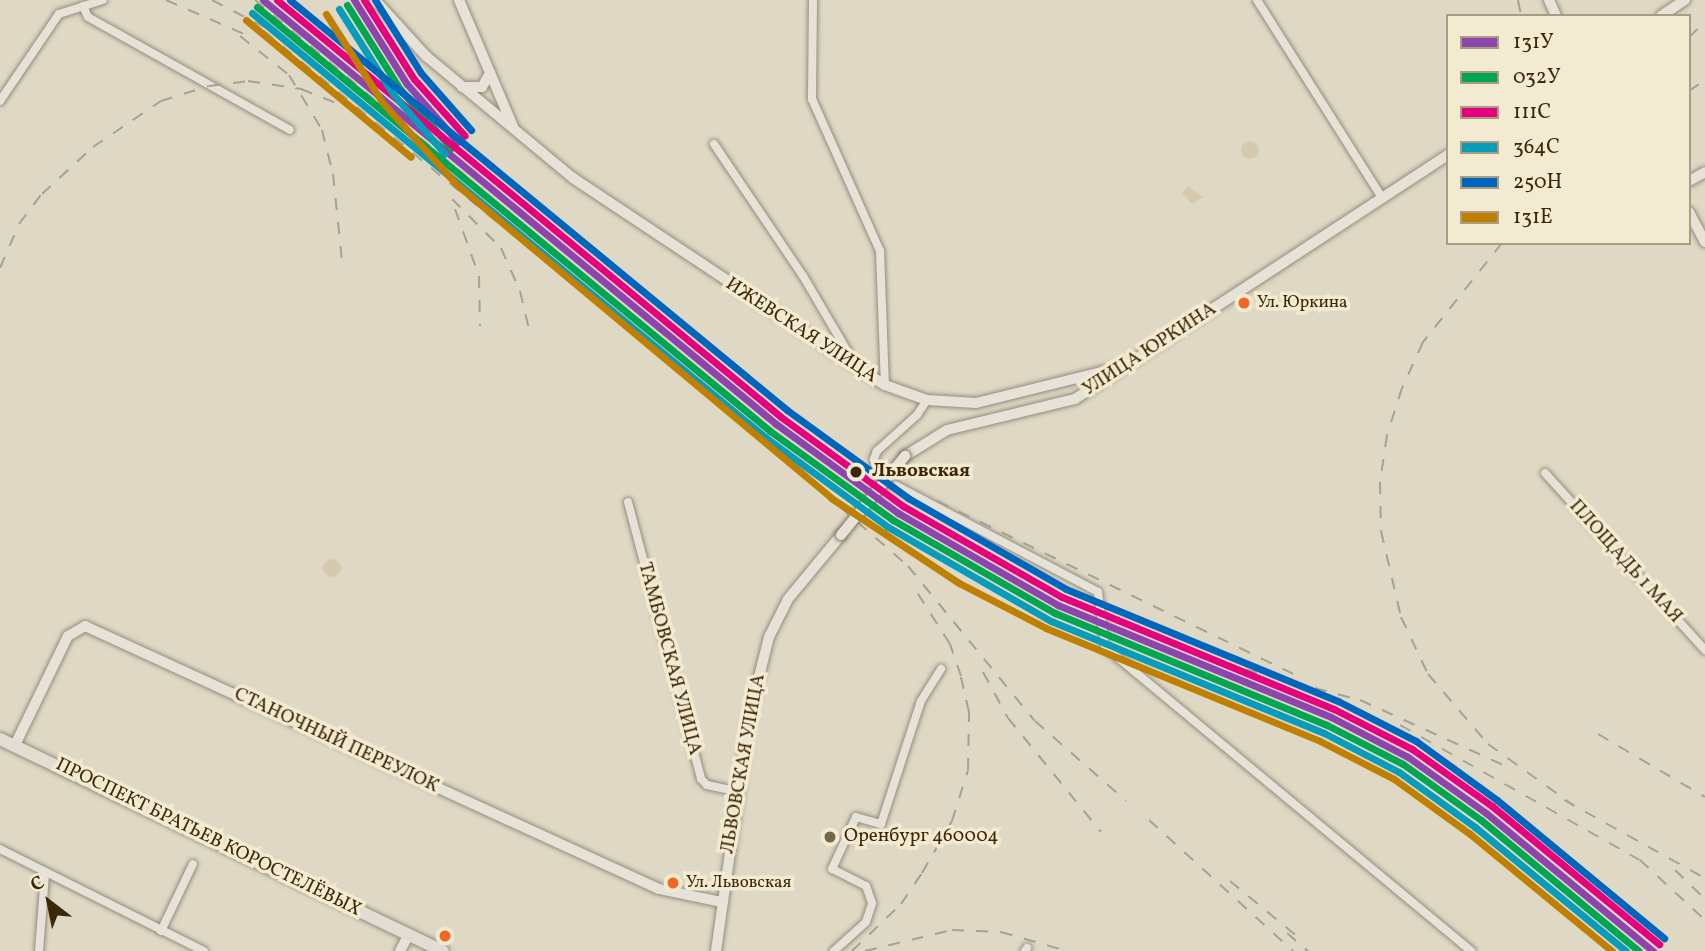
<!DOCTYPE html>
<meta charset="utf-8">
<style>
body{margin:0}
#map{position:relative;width:1705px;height:951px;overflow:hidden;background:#dfd8c4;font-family:Vollkorn,serif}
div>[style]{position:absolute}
.green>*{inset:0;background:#d5caad}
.round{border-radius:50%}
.roads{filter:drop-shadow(0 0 2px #948d7e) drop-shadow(0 0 2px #948d7e)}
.street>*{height:8px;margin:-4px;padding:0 4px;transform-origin:4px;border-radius:4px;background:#e6e2d8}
.secondary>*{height:10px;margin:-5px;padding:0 5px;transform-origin:5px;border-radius:5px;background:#e6e2d8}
.primary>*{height:12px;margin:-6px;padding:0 6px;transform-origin:6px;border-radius:6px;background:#e2ddd2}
.rail>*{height:2px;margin-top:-1px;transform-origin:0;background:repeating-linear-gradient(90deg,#a6a195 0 12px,transparent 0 24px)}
.bridges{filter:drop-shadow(0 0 2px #7c7465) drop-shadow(0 0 2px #7c7465)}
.secondary-bridge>*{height:10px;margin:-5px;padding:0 5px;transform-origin:5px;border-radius:5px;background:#e6e2d8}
.rail-1>*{height:7px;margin:-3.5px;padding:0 3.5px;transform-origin:3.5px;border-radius:3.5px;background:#8e44ad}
.rail-2>*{height:7px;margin:-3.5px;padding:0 3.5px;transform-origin:3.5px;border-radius:3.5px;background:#00a651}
.rail-3>*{height:7px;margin:-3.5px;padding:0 3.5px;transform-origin:3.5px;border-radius:3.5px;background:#e5007d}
.rail-4>*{height:7px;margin:-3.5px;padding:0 3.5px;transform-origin:3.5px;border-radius:3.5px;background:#069cba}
.rail-5>*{height:7px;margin:-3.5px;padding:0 3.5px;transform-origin:3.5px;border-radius:3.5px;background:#0065bd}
.rail-6>*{height:7px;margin:-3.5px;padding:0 3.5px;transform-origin:3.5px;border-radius:3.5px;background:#bf8002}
.dots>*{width:19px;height:19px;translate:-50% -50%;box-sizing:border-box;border:4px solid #f2ead1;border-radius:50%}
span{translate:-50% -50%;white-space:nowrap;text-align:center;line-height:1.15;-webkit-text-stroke:7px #f2ead1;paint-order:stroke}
.bus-label{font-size:17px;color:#3c2707}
.left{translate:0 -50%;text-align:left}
.street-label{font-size:19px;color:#3c2707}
.stop-label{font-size:19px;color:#3c2707;font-weight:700}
.poi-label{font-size:19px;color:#3c2707}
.legend{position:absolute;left:1446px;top:14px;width:245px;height:231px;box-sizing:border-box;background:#f2ead1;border:2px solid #a99c80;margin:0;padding:9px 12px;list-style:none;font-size:21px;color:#3c2707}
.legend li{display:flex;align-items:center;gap:14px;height:35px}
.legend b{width:35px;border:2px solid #a99c80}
.north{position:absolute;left:14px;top:867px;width:70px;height:70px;-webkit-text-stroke:5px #f2ead1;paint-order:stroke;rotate:328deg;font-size:19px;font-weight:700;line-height:28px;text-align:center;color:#3c2707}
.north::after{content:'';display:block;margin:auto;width:24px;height:32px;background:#3c2707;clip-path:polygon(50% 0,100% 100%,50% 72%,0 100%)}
</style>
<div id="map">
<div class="green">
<div class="round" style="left:1241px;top:141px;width:18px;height:18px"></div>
<div style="clip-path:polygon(1188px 186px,1203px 197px,1192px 204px,1182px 193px)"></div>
<div class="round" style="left:323px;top:559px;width:18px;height:18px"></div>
</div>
<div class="roads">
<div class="street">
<div style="left:813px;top:0;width:99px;rotate:90.6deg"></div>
<div style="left:812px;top:99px;width:167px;rotate:65.9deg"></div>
<div style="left:880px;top:251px;width:134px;rotate:87.9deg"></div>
<div style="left:1257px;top:0;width:234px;rotate:57.7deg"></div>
<div style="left:83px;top:6px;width:12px;rotate:66deg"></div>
<div style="left:88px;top:17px;width:231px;rotate:29.2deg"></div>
<div style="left:0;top:101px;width:105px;rotate:-55.9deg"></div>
<div style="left:59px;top:14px;width:46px;rotate:-17.7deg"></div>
<div style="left:714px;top:144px;width:159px;rotate:56deg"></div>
<div style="left:803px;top:276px;width:104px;rotate:59.5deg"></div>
<div style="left:927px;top:400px;width:18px;rotate:124deg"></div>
<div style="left:917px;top:415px;width:54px;rotate:138deg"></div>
<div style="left:877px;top:451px;width:9px;rotate:111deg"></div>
<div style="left:874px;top:459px;width:19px;rotate:72deg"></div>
<div style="left:880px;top:477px;width:246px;rotate:27.8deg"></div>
<div style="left:1098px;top:592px;width:55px;rotate:82.7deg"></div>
<div style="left:1105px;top:647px;width:476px;rotate:39.7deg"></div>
<div style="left:1545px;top:473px;width:239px;rotate:47.9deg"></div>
<div style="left:628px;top:502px;width:286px;rotate:75.2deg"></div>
<div style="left:701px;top:779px;width:8px;rotate:45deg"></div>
<div style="left:707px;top:785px;width:30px;rotate:12deg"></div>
<div style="left:0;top:849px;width:228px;rotate:26.6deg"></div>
<div style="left:161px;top:931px;width:74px;rotate:-64.5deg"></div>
<div style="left:39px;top:951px;width:76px;rotate:-85.5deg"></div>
<div style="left:834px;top:951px;width:43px;rotate:-42.2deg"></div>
<div style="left:866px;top:922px;width:20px;rotate:-72deg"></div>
<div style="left:872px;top:903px;width:18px;rotate:-109deg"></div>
<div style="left:866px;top:886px;width:38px;rotate:-153deg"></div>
<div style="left:832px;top:869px;width:57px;rotate:-65.2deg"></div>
<div style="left:856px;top:817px;width:26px;rotate:16deg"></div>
<div style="left:881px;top:824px;width:129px;rotate:-72deg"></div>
<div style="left:921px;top:701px;width:38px;rotate:-58deg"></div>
<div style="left:1025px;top:951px;width:4px;rotate:-56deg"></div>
</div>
<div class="secondary">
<div style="left:375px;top:0;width:76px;rotate:47.7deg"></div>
<div style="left:426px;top:56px;width:191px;rotate:39.7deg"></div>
<div style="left:573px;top:178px;width:374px;rotate:33.6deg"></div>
<div style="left:885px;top:385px;width:45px;rotate:19.7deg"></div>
<div style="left:927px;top:400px;width:49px;rotate:3.5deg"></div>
<div style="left:976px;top:403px;width:154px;rotate:-13.9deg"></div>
<div style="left:459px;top:0;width:140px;rotate:66.9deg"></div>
<div style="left:1549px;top:0;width:17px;rotate:66deg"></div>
<div style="left:1661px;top:16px;width:29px;rotate:-34deg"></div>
<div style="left:462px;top:87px;width:20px"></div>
<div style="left:482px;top:87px;width:16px;rotate:-60deg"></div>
<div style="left:1689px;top:181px;width:18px;rotate:-29deg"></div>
<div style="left:1689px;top:212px;width:34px;rotate:62deg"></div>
<div style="left:905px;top:456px;width:49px;rotate:-31.8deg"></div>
<div style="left:947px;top:430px;width:132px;rotate:-13.6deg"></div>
<div style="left:1075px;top:399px;width:446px;rotate:-33.2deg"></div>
<div style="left:15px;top:745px;width:121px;rotate:-64.1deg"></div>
<div style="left:68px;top:636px;width:20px;rotate:-30deg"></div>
<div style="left:85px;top:626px;width:631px;rotate:24.62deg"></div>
<div style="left:659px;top:889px;width:63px;rotate:11.8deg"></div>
<div style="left:400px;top:951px;width:19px;rotate:-62deg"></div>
<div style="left:716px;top:951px;width:240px;rotate:-81.9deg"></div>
<div style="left:750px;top:713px;width:78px;rotate:-76deg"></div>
<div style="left:769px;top:637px;width:42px;rotate:-63.4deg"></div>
<div style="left:788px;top:599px;width:83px;rotate:-50.4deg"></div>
</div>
<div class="primary">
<div style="left:0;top:739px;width:491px;rotate:25.6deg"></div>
</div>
</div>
<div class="rail">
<div style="left:166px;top:0;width:93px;rotate:23.5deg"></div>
<div style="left:212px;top:0;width:70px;rotate:27.3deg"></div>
<div style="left:255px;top:0;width:285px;rotate:39.9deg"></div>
<div style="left:1518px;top:0;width:16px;rotate:79deg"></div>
<div style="left:264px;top:31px;width:650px;rotate:39.32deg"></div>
<div style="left:767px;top:443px;width:187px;rotate:41.1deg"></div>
<div style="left:908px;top:566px;width:200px;rotate:50.7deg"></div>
<div style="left:1035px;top:721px;width:121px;rotate:41.3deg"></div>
<div style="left:240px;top:36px;width:63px;rotate:38.5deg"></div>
<div style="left:289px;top:75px;width:64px;rotate:59deg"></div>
<div style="left:322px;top:130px;width:45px;rotate:76deg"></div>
<div style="left:333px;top:174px;width:87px;rotate:84.1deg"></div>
<div style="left:1689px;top:37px;width:22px;rotate:-43deg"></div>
<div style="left:1689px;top:91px;width:19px;rotate:-35deg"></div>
<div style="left:452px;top:199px;width:69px;rotate:45deg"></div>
<div style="left:501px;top:248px;width:47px;rotate:66.2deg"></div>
<div style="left:520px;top:291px;width:48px;rotate:76.8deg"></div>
<div style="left:455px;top:209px;width:71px;rotate:70.3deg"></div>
<div style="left:479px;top:276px;width:50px;rotate:88.9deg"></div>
<div style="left:1502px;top:243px;width:127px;rotate:128.6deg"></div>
<div style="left:1423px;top:342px;width:51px;rotate:114.5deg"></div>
<div style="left:1402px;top:388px;width:49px;rotate:107.7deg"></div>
<div style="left:1387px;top:435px;width:48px;rotate:98.5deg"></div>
<div style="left:1380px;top:482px;width:49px;rotate:88.8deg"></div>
<div style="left:1381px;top:531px;width:88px;rotate:76.9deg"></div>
<div style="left:1401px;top:617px;width:63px;rotate:64.7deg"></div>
<div style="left:1428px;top:674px;width:92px;rotate:49.4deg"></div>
<div style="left:1488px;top:744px;width:105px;rotate:35.7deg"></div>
<div style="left:0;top:268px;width:48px;rotate:-66.6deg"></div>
<div style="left:19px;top:224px;width:38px;rotate:-53deg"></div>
<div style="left:42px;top:194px;width:69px;rotate:-42.7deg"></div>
<div style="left:93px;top:147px;width:82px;rotate:-34.1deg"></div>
<div style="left:161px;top:101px;width:50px;rotate:-17.4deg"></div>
<div style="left:209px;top:86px;width:39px;rotate:-7deg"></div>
<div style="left:248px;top:81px;width:54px;rotate:8.6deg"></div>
<div style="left:301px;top:89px;width:48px;rotate:21.8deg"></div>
<div style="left:937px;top:501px;width:400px;rotate:25.9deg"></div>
<div style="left:1199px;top:657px;width:167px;rotate:15deg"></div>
<div style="left:1360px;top:700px;width:157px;rotate:24.4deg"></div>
<div style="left:983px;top:672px;width:52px;rotate:61.5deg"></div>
<div style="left:1008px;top:718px;width:147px;rotate:50.8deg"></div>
<div style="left:1400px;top:725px;width:275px;rotate:29.4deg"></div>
<div style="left:1640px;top:860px;width:88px;rotate:42.7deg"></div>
<div style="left:1598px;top:734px;width:124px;rotate:30.5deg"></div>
<div style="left:1564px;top:800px;width:161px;rotate:29deg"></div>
<div style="left:1149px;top:820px;width:195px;rotate:42.3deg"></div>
<div style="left:1675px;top:870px;width:42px;rotate:44deg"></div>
<div style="left:1230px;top:881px;width:88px;rotate:39.5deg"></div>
<div style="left:1287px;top:933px;width:28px;rotate:41deg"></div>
<div style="left:852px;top:951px;width:68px;rotate:-43.8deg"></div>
<div style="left:901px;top:904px;width:37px;rotate:-56deg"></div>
<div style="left:922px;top:873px;width:60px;rotate:-60deg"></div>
<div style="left:952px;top:821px;width:53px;rotate:-72.6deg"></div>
<div style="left:968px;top:770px;width:58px;rotate:-89deg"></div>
<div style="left:969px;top:712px;width:37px;rotate:-103deg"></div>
<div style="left:961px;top:676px;width:34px;rotate:-109deg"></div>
<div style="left:950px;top:644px;width:72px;rotate:-122.6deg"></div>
<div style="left:865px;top:951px;width:89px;rotate:-13.6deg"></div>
<div style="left:952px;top:930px;width:49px;rotate:2.3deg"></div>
<div style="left:1001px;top:932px;width:69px;rotate:16.1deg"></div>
</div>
<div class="bridges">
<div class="secondary-bridge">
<div style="left:841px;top:535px;width:102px;rotate:-51deg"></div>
</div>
</div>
<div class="rail-1">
<div style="left:263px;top:0;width:666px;rotate:39.57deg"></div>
<div style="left:776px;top:424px;width:151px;rotate:36.1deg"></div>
<div style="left:898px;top:513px;width:185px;rotate:29.9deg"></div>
<div style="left:1058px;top:605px;width:295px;rotate:22.3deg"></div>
<div style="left:1331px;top:717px;width:87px;rotate:27.5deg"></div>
<div style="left:1408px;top:757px;width:96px;rotate:35.7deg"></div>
<div style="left:1486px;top:813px;width:217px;rotate:39.6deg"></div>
<div style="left:354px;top:0;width:99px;rotate:57.8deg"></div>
<div style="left:407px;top:84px;width:77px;rotate:48.7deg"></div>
</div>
<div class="rail-2">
<div style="left:347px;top:5px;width:99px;rotate:57.8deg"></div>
<div style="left:400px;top:89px;width:78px;rotate:49.2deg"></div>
<div style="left:257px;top:7px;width:666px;rotate:39.57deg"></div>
<div style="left:770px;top:431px;width:152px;rotate:35.9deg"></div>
<div style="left:893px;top:520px;width:187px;rotate:29.9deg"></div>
<div style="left:1055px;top:613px;width:294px;rotate:22.4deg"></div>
<div style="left:1327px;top:725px;width:85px;rotate:27.2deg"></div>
<div style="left:1403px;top:764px;width:96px;rotate:35.7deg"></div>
<div style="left:1481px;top:820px;width:205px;rotate:39.7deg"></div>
</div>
<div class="rail-3">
<div style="left:277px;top:0;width:654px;rotate:39.6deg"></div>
<div style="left:781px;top:417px;width:151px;rotate:36.1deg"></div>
<div style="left:903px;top:506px;width:183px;rotate:29.8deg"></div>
<div style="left:1062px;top:597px;width:294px;rotate:22.4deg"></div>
<div style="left:1334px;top:709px;width:88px;rotate:27.1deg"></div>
<div style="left:1412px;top:749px;width:98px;rotate:35.5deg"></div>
<div style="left:1492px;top:806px;width:217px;rotate:39.6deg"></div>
<div style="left:364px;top:0;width:93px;rotate:57.7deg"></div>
<div style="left:414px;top:79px;width:76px;rotate:48.2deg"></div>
</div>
<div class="rail-4">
<div style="left:339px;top:9px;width:101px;rotate:57.6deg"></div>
<div style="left:393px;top:94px;width:79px;rotate:49.1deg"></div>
<div style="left:252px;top:13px;width:666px;rotate:39.57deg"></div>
<div style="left:765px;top:437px;width:152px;rotate:36.2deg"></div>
<div style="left:888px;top:527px;width:188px;rotate:30deg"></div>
<div style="left:1051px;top:621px;width:295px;rotate:22.3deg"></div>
<div style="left:1324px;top:733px;width:85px;rotate:27.5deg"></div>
<div style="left:1399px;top:772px;width:94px;rotate:35.9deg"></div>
<div style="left:1475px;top:827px;width:195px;rotate:39.4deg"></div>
</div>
<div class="rail-5">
<div style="left:290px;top:0;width:644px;rotate:39.52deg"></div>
<div style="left:787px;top:410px;width:150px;rotate:36deg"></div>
<div style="left:908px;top:498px;width:182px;rotate:29.9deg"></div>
<div style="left:1066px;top:589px;width:294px;rotate:22.4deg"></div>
<div style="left:1338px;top:701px;width:88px;rotate:27.1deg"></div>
<div style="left:1416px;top:741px;width:100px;rotate:36.1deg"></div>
<div style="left:1497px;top:800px;width:217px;rotate:39.6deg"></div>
<div style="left:375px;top:0;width:86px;rotate:57.8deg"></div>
<div style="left:421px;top:73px;width:76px;rotate:48.7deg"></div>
</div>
<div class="rail-6">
<div style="left:326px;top:14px;width:104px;rotate:57.5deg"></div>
<div style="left:382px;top:102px;width:110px;rotate:47.9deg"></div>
<div style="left:456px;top:184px;width:489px;rotate:39.9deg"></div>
<div style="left:831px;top:498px;width:154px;rotate:33.6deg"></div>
<div style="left:959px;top:583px;width:98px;rotate:27.3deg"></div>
<div style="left:1046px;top:628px;width:296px;rotate:22.4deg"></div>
<div style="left:1320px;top:741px;width:83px;rotate:27.2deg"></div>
<div style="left:1394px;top:779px;width:94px;rotate:35.9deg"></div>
<div style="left:1470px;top:834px;width:184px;rotate:39.5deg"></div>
<div style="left:246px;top:20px;width:214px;rotate:39.7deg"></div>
</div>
<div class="dots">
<div style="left:1244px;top:303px;background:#f26522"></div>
<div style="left:856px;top:472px;background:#3c2707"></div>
<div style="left:830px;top:837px;background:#756549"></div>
<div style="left:673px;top:883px;background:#f26522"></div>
<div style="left:445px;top:936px;background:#f26522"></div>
</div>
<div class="bus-label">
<span class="left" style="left:1257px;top:303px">Ул. Юркина</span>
<span class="left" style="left:686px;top:883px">Ул. Львовская</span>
</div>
<div class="street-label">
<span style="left:801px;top:331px;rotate:33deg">ИЖЕВСКАЯ УЛИЦА</span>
<span style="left:1150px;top:350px;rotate:-33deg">УЛИЦА ЮРКИНА</span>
<span style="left:1625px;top:562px;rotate:48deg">ПЛОЩАДЬ 1 МАЯ</span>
<span style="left:669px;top:659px;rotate:75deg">ТАМБОВСКАЯ УЛИЦА</span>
<span style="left:336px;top:741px;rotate:25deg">СТАНОЧНЫЙ ПЕРЕУЛОК</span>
<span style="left:744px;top:764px;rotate:-80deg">ЛЬВОВСКАЯ УЛИЦА</span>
<span style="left:208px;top:838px;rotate:26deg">ПРОСПЕКТ БРАТЬЕВ КОРОСТЕЛЁВЫХ</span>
</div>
<div class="stop-label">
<span class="left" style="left:872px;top:472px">Львовская</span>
</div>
<div class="poi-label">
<span class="left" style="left:844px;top:837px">Оренбург 460004</span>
</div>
<ul class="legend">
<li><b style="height:9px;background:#8e44ad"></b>131У</li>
<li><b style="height:9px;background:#00a651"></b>032У</li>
<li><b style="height:9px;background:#e5007d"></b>111С</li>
<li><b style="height:9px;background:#069cba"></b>364С</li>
<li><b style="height:9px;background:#0065bd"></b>250Н</li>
<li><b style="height:9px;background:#bf8002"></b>131Е</li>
</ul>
<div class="north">С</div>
</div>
